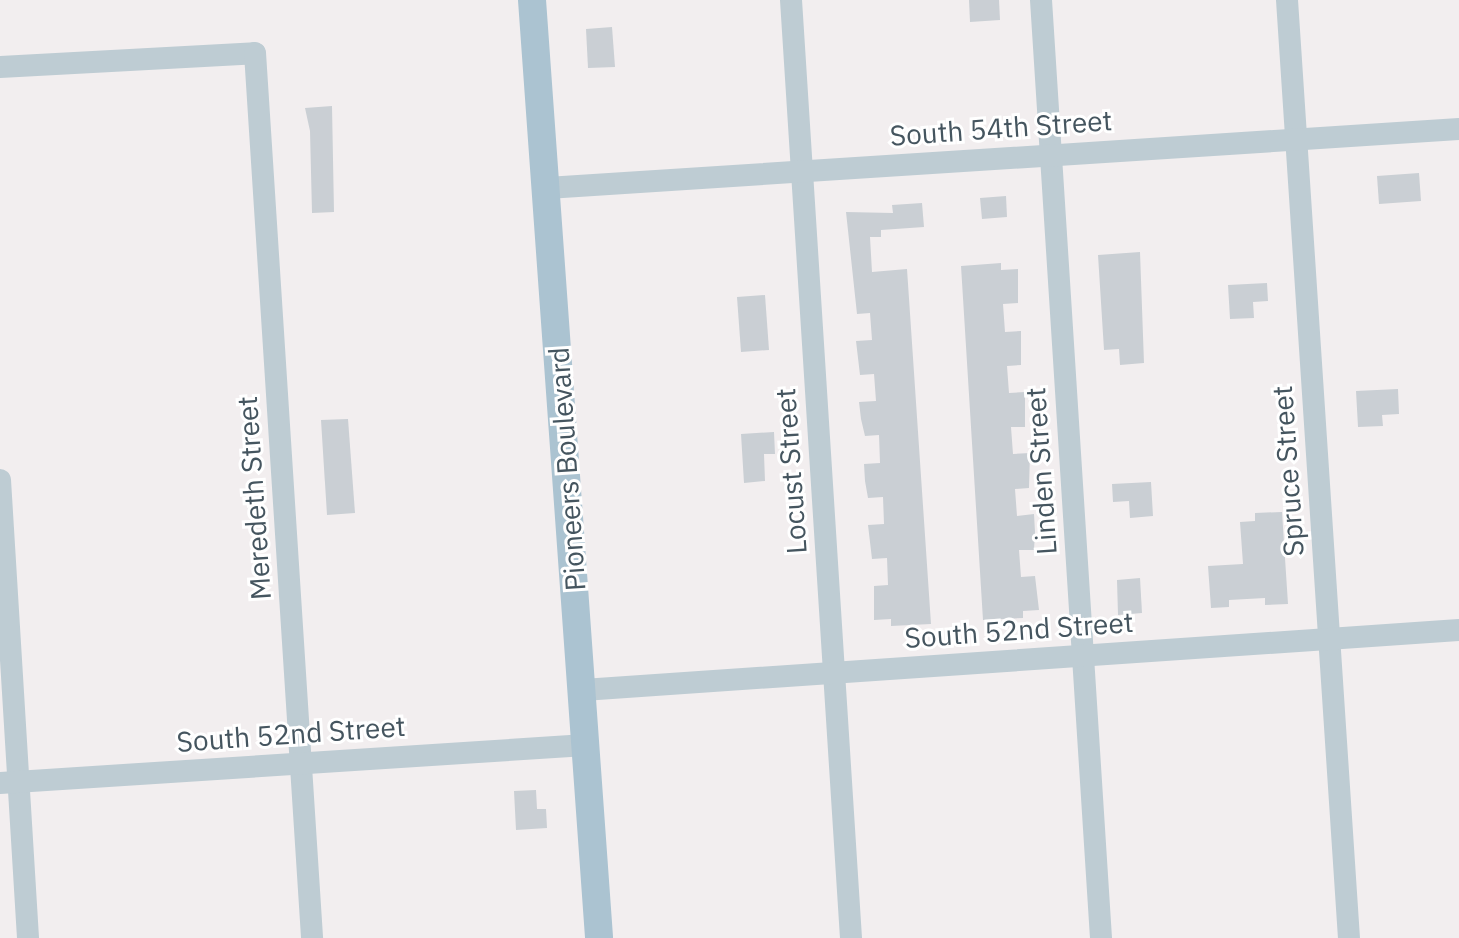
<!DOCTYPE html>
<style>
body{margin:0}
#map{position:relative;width:1459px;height:938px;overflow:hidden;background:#f2eeef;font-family:"IBM Plex Sans",sans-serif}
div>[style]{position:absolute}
.building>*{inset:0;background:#cacfd4}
.minor>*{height:22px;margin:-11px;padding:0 11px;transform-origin:11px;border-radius:11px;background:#beccd3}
.major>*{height:28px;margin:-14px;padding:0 14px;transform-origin:14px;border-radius:14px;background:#abc3d1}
span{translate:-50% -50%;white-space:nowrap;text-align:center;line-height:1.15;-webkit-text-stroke:6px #fff;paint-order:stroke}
.street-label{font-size:28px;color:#45555f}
</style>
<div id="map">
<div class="building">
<div style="clip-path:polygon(969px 0,999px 0,1000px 20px,970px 22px)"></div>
<div style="clip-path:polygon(612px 27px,615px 67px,588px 68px,586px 29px)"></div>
<div style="clip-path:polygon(332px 106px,334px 212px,312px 213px,310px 131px,305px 108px)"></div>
<div style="clip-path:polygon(1419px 173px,1421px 201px,1379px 204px,1377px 176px)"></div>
<div style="clip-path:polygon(1006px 196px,1007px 217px,982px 219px,980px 198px)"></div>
<div style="clip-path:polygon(922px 203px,924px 227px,881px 230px,881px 237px,870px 237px,872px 272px,907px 269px,931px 624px,891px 626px,891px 619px,874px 620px,874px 586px,888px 585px,887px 558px,872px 559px,868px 525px,884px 524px,883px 497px,868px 498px,865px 481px,864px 464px,880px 463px,879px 435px,865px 436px,861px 419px,859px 402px,876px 401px,874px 374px,860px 375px,856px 341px,872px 340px,870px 313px,857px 314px,846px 212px,893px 213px,892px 205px)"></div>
<div style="clip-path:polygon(1140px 252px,1144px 363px,1120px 365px,1119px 349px,1104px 350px,1098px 255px)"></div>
<div style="clip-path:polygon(1001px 263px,1001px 270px,1018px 269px,1018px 303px,1003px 304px,1005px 332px,1021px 331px,1021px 365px,1007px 366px,1009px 393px,1025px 392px,1025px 427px,1011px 427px,1013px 454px,1030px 453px,1029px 488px,1015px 489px,1017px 516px,1034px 514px,1035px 532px,1034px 550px,1019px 550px,1021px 577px,1035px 576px,1039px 610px,1023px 611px,1023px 618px,983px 620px,961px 266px)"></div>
<div style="clip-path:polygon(1267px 283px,1268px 301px,1253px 302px,1254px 318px,1230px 319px,1228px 285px)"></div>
<div style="clip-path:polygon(765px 295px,769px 350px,741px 352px,737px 297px)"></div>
<div style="clip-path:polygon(1398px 389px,1399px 414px,1382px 415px,1383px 426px,1358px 427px,1356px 391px)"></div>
<div style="clip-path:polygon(348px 419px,355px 513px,327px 515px,321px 420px)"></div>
<div style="clip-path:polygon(774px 432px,775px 454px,764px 454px,765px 481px,744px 483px,741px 434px)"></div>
<div style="clip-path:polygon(1151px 482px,1153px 516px,1130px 518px,1129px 501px,1113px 502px,1112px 484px)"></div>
<div style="clip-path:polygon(1282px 512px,1288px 604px,1265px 605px,1265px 598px,1229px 600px,1229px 607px,1211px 608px,1208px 566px,1243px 564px,1240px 522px,1255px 521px,1255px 513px)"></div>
<div style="clip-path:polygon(1140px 578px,1142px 613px,1118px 615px,1117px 580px)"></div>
<div style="clip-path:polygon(536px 790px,537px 809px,546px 809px,547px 828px,516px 830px,514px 791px)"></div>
</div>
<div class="minor">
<div style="left:791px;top:0;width:940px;rotate:86.34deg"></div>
<div style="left:1041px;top:0;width:940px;rotate:86.34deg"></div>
<div style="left:1287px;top:0;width:940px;rotate:86.22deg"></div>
<div style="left:0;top:67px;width:255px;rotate:-3.1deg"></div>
<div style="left:255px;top:53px;width:887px;rotate:86.31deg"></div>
<div style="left:547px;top:188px;width:914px;rotate:-3.7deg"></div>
<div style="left:0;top:480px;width:459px;rotate:86.5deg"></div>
<div style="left:583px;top:690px;width:878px;rotate:-3.92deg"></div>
<div style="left:0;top:783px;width:587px;rotate:-3.71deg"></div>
</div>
<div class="major">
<div style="left:532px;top:0;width:940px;rotate:85.91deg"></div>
</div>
<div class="street-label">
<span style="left:1001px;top:128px;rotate:-4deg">South 54th Street</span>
<span style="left:567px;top:469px;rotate:-94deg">Pioneers Boulevard</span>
<span style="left:791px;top:471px;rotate:-94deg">Locust Street</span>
<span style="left:1041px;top:471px;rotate:-94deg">Linden Street</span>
<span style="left:1288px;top:471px;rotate:-94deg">Spruce Street</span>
<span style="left:254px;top:498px;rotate:-94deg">Meredeth Street</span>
<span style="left:1019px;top:630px;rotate:-4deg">South 52nd Street</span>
<span style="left:291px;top:734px;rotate:-4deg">South 52nd Street</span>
</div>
</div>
